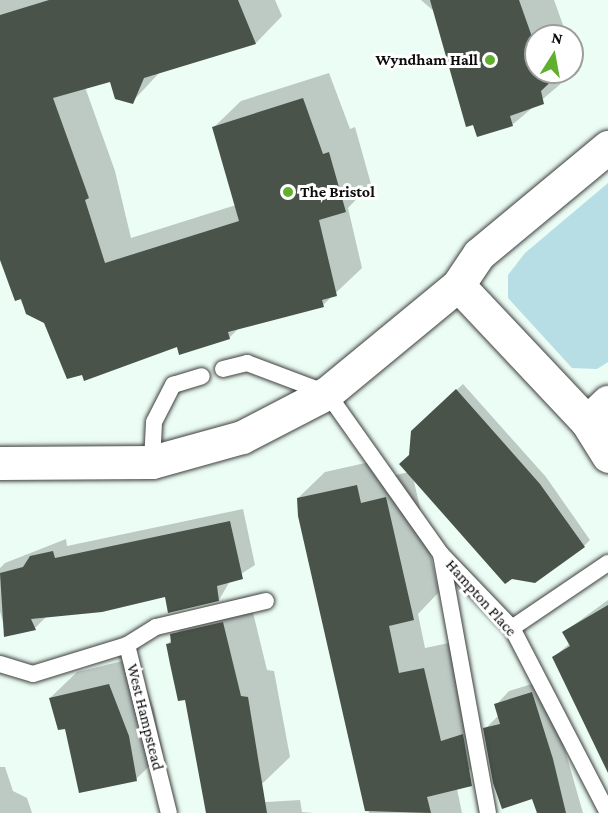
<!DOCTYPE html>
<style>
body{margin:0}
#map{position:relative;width:608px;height:813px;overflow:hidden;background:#ebfdf4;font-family:"Crimson Pro",serif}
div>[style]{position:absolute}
.green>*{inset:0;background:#b8dee5}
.shadow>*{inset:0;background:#0003}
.building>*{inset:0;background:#495349}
.roads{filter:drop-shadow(0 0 2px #3e3e3e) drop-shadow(0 0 2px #3e3e3e)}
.lane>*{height:16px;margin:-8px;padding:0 8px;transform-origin:8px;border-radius:8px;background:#fff}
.street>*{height:33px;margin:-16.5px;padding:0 16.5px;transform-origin:16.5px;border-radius:16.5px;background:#fff}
.dots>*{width:16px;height:16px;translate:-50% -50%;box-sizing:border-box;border:3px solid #fff;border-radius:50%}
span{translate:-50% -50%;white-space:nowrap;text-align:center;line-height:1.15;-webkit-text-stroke:6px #fff;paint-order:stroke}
.poi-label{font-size:16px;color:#0b0b0b;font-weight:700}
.right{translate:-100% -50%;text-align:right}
.left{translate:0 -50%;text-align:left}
.street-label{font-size:16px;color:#0b0b0b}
.north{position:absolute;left:524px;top:24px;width:60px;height:60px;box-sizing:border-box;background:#fff;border:2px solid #9d9d9d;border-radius:50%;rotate:11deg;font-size:16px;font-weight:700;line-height:24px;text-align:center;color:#0b0b0b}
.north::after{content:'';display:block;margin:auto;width:21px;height:27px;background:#60af2f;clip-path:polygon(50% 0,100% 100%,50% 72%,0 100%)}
</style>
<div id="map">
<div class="green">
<div style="clip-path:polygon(608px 183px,608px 362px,597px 369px,572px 368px,508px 298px,508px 275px,525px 253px)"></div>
</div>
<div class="shadow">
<div style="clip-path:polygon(0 0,275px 0,282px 16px,256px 43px,161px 71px,132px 102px,111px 80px,85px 87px,115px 171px,131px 238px,236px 205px,214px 127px,241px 101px,329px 73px,350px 129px,355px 127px,371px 184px,348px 208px,362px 268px,323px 305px,240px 327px,229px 338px,178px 345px,83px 373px,45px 322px,27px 313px,0 259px)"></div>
<div style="clip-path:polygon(421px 0,554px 0,567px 36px,536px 36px,536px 72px,570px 76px,512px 125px,436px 13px)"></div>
<div style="clip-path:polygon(463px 384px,546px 477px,590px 540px,584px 546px,413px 477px,439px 592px,418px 614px,425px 648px,449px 643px,477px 763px,456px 784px,462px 813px,369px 813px,298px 498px,325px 472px,383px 459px,387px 477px,409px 472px,420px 424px)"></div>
<div style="clip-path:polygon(243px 509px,255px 565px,230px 581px,219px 600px,167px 595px,47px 616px,35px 628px,6px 635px,0 611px,0 568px,5px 563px,66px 539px,67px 546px)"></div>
<div style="clip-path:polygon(249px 596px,267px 670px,274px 671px,290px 757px,263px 783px,208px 799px,186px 698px,167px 645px,198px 609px)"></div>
<div style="clip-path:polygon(608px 600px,608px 770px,554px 657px,570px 643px,564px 632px)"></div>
<div style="clip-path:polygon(135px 658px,154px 709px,163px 753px,136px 779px,50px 698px,77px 672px)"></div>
<div style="clip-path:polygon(545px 680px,583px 813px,539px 813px,533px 797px,485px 729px,499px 715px,496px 705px,509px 691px)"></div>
<div style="clip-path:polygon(0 767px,5px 767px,13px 791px,27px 798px,32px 813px,0 813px)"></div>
<div style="clip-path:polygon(300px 800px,302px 812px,314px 813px,241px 813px,251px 803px)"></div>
</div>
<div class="building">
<div style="clip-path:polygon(49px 0,238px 0,256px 44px,144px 78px,133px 104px,115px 99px,110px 82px,53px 98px,89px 198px,85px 200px,105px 263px,239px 221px,212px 127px,303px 98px,323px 154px,329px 152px,346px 212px,319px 220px,337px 296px,322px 300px,324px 307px,228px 332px,230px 339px,179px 355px,177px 347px,84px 381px,82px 375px,67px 379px,44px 323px,26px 314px,21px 299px,15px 301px,0 260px,0 15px)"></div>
<div style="clip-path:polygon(430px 0,519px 0,536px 48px,536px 72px,561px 72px,541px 91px,544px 104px,510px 116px,513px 126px,477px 137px,473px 125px,466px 127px)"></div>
<div style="clip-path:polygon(456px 389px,540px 484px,585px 547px,535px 583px,512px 579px,505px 584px,399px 464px,409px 455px,411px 431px)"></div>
<div style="clip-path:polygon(357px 485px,361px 503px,386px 497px,414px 620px,389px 626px,399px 673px,424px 668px,441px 741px,463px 734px,472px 786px,427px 797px,431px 813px,365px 811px,298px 516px,297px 498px)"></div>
<div style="clip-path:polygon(230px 521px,243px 579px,217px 586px,219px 601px,168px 613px,165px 597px,102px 612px,31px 619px,36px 630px,4px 637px,0 573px,23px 567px,30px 556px,53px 551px,55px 558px)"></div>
<div style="clip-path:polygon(608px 605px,608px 773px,552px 657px,570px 646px,562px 632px)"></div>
<div style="clip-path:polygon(223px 622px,241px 696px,248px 697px,267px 813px,206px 813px,185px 700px,178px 701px,170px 664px,166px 644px,171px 643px,170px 634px)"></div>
<div style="clip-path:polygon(109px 684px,129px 736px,137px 781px,79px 793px,65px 729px,58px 730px,49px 698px)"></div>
<div style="clip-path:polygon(532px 692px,553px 759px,566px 813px,537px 813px,532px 799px,502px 809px,493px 783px,483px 728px,500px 724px,494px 704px)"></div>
</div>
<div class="roads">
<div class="lane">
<div style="left:223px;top:369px;width:25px;rotate:-14deg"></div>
<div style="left:247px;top:363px;width:85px;rotate:20.6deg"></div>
<div style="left:327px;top:393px;width:197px;rotate:54.7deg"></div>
<div style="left:152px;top:462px;width:40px;rotate:-87.1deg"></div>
<div style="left:154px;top:422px;width:42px;rotate:-62.8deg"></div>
<div style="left:173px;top:385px;width:30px;rotate:-17deg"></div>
<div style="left:512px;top:628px;width:116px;rotate:-34.1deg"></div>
<div style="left:127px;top:645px;width:34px;rotate:-32deg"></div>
<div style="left:156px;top:627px;width:113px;rotate:-13.3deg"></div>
<div style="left:0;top:664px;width:34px;rotate:17deg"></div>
<div style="left:33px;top:674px;width:98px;rotate:-17.1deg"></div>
<div style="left:127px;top:645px;width:173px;rotate:76deg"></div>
<div style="left:488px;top:813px;width:263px;rotate:-100.3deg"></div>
<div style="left:441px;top:554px;width:103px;rotate:46.2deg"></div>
<div style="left:512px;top:628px;width:208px;rotate:62.6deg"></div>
</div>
<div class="street">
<div style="left:458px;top:285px;width:37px;rotate:-56deg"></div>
<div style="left:479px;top:254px;width:168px;rotate:-39.7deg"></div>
<div style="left:587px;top:422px;width:29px;rotate:-44deg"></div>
<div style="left:0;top:463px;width:152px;rotate:-0.4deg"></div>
<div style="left:152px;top:462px;width:93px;rotate:-15.5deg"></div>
<div style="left:242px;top:437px;width:96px;rotate:-27.4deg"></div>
<div style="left:327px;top:393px;width:170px;rotate:-39.5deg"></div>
<div style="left:458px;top:285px;width:188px;rotate:46.7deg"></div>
<div style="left:587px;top:422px;width:40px;rotate:58deg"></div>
</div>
</div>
<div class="dots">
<div style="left:490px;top:60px;background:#60af2f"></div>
<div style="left:288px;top:192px;background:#60af2f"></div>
</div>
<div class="poi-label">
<span class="right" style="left:478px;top:60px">Wyndham Hall</span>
<span class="left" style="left:300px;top:192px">The Bristol</span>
</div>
<div class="street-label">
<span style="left:481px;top:598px;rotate:48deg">Hampton Place</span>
<span style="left:145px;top:717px;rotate:76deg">West Hampstead</span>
</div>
<div class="north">N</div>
</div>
